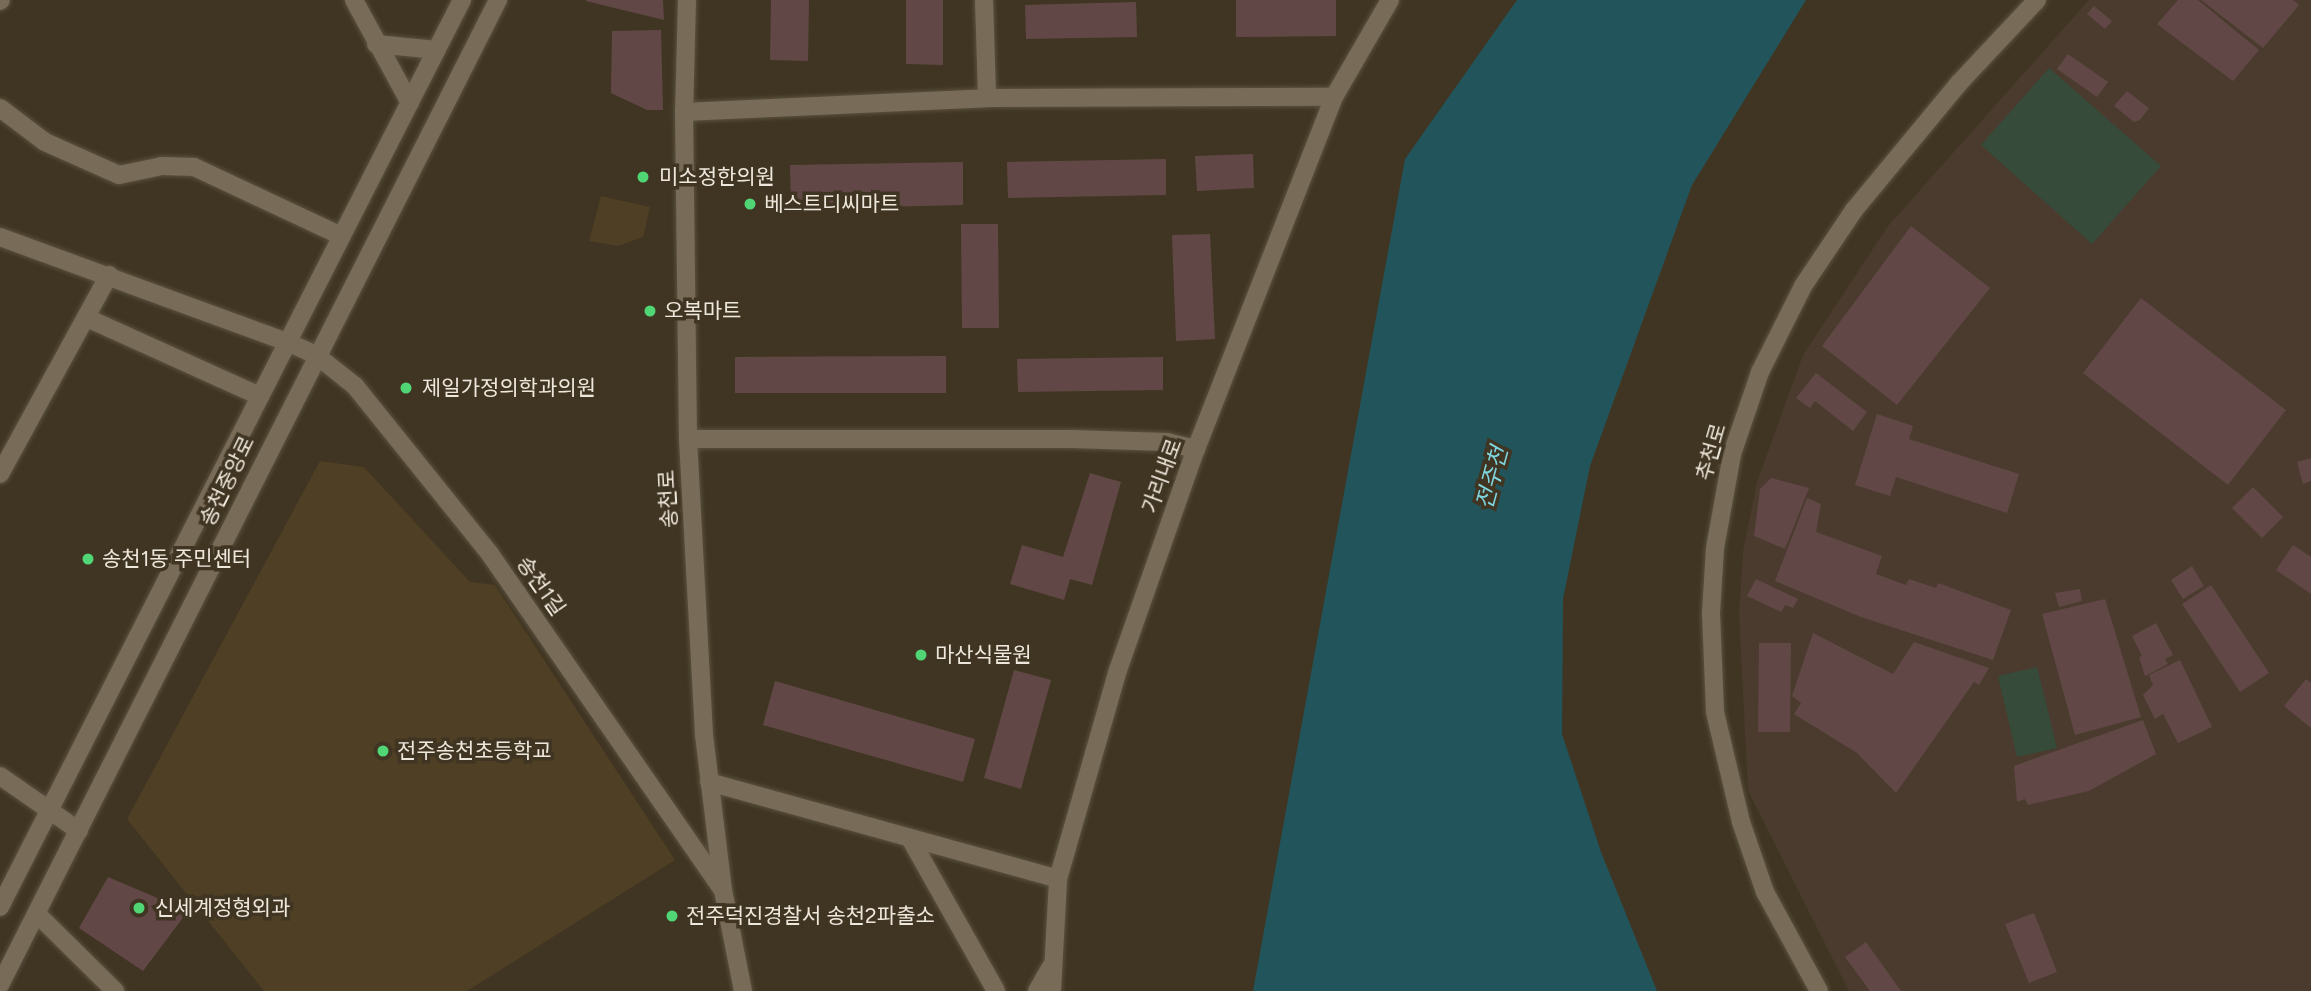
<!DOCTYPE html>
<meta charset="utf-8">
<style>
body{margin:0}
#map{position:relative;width:2311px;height:991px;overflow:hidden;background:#403522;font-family:Figtree,"Noto Sans KR",sans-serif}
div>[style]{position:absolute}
.industrial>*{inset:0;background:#4a3b2e}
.built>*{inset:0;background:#4e3f25}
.green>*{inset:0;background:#364b3a}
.water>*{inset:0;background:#22555b}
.building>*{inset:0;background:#614846}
.roads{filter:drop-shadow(0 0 2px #5b5140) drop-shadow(0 0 2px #5b5140)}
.minor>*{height:18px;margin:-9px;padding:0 9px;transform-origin:9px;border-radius:9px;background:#786c58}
.tertiary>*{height:18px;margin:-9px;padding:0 9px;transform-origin:9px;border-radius:9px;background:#786c58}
.dots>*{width:19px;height:19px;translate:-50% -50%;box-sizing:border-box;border:4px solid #403522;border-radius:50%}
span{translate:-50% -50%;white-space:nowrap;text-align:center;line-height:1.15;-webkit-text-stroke:7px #403522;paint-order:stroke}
.poi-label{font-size:21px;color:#eee7db}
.left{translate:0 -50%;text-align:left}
.street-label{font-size:21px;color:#eee7db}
.water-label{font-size:23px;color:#7ed5df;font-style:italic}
</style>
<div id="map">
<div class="industrial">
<div style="clip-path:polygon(2089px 0,2311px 0,2311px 991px,1849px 991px,1748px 791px,1739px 614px,1743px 552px,1757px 482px,1803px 355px,1888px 226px)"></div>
</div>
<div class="built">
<div style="clip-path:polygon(601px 196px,650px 207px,643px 237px,618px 246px,589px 241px)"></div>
<div style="clip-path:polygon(320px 461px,364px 467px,470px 582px,495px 585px,675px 860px,467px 991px,264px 991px,127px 819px)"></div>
</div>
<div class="green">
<div style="clip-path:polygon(2049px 68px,2161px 166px,2092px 244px,1981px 145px)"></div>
<div style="clip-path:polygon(2037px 667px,2057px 748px,2017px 757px,1998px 676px)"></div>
</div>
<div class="water">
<div style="clip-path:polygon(1517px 0,1806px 0,1692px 185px,1590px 466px,1563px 599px,1562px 734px,1601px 852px,1657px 991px,1253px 991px,1405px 159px)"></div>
</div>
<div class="building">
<div style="clip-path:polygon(586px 0,663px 0,664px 20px,586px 1px)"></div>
<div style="clip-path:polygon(771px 0,809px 0,808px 61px,770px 60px)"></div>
<div style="clip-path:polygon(906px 0,943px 0,943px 65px,906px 64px)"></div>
<div style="clip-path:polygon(1236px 0,1336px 0,1336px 36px,1236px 37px)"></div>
<div style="clip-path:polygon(2178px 0,2198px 0,2259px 50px,2233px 81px,2157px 24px)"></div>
<div style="clip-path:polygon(2201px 0,2293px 0,2299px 5px,2263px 48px)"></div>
<div style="clip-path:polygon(1136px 2px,1137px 37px,1026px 39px,1025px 5px)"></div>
<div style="clip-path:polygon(2094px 6px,2112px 21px,2105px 29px,2087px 14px)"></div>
<div style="clip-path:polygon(661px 30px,663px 110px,647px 110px,611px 93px,612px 31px)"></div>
<div style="clip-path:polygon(2068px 54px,2108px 82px,2097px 97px,2057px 69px)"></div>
<div style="clip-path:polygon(2127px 91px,2149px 108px,2140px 120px,2134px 122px,2114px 106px)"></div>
<div style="clip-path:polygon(1253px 154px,1254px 188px,1197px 191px,1195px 156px)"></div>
<div style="clip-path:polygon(1166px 159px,1166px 195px,1008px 198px,1007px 162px)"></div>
<div style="clip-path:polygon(963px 162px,963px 205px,791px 209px,790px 165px)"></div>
<div style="clip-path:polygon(961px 224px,998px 224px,999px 328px,962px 328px)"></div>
<div style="clip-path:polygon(1911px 226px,1990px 288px,1897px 405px,1822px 346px)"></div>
<div style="clip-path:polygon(1210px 234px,1215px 339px,1176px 341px,1172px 235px)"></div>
<div style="clip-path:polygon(2141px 298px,2286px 410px,2228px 485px,2083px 373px)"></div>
<div style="clip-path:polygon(946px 356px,946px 393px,735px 393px,735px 357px)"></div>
<div style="clip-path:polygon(1163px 357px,1163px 390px,1018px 392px,1017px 359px)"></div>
<div style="clip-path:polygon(1816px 373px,1867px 412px,1853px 431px,1815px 401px,1810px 408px,1796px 398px)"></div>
<div style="clip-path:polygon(1877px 414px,1913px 426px,1909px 439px,2019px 474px,2007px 513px,1896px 477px,1890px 496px,1855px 485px)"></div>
<div style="clip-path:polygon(2311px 458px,2311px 481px,2303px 484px,2297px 462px)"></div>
<div style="clip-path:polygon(1090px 473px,1121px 482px,1092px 585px,1070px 579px,1064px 600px,1010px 584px,1022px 545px,1063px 557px)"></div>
<div style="clip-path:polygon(1771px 478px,1809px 488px,1785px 549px,1754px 536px,1760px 489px)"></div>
<div style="clip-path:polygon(2253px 487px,2283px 517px,2262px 538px,2232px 508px)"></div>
<div style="clip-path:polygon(1807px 498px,1821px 504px,1816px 532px,1882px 556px,1876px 574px,1906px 585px,1909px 579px,1936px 588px,1938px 583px,2011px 610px,1993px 660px,1861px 617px,1775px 581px)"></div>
<div style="clip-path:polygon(2293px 545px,2311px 557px,2311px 594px,2276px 570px)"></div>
<div style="clip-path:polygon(2192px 566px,2204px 586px,2183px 599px,2171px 580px)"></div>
<div style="clip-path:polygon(1756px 579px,1798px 599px,1793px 608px,1785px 605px,1781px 612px,1747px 596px)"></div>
<div style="clip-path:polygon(2211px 585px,2269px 673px,2240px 692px,2182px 604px)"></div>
<div style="clip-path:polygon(2080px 589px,2082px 601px,2059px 607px,2055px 593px)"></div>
<div style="clip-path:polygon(2105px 599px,2141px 717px,2075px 735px,2042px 614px)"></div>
<div style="clip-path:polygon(2156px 623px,2173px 655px,2165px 659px,2168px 664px,2145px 676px,2139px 657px,2142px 656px,2132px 636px)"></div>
<div style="clip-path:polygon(1813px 633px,1893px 674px,1914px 642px,1989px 668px,1979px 685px,1974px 682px,1896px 793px,1857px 753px,1794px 714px,1801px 703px,1792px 696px)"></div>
<div style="clip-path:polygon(1759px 643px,1791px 643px,1790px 732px,1758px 732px)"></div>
<div style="clip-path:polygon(2180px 660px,2212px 727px,2178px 743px,2163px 714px,2155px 719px,2143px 695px,2153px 685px,2149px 675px)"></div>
<div style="clip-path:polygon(1014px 670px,1051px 680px,1021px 789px,984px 778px)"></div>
<div style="clip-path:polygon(2306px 679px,2311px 683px,2311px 728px,2284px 706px)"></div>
<div style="clip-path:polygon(775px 681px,975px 739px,963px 782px,763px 725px)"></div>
<div style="clip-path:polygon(2143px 720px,2156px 754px,2089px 791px,2028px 805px,2025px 799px,2017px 802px,2014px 766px)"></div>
<div style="clip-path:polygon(108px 877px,188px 911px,143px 971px,79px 928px)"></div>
<div style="clip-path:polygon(2034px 913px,2057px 972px,2029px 983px,2005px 924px)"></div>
<div style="clip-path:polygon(1866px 942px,1901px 991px,1870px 991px,1845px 957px)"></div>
</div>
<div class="roads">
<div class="minor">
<div style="left:354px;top:0;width:117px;rotate:61.5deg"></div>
<div style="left:687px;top:0;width:112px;rotate:91.5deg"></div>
<div style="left:684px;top:112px;width:327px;rotate:89.3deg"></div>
<div style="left:688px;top:439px;width:296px;rotate:86.9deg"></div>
<div style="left:704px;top:735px;width:156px;rotate:83deg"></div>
<div style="left:723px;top:890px;width:103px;rotate:78.8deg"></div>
<div style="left:984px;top:0;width:98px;rotate:88.2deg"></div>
<div style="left:0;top:1px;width:1px;rotate:-45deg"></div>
<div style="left:376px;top:44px;width:61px;rotate:5.6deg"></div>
<div style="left:0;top:108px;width:56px;rotate:37.1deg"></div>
<div style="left:45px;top:142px;width:81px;rotate:24deg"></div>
<div style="left:119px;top:175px;width:44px;rotate:-11.8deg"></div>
<div style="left:162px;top:166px;width:32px;rotate:2deg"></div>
<div style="left:194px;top:167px;width:160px;rotate:25.1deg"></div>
<div style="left:684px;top:112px;width:303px;rotate:-2.6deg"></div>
<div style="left:987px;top:98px;width:347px;rotate:-0.2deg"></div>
<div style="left:0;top:237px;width:306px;rotate:20.1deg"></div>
<div style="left:287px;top:342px;width:32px;rotate:24deg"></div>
<div style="left:316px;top:355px;width:50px;rotate:38.5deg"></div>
<div style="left:355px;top:386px;width:216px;rotate:51.2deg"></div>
<div style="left:490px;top:554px;width:409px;rotate:55.3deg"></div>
<div style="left:87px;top:318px;width:190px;rotate:24.3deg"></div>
<div style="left:688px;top:439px;width:384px"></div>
<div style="left:1072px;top:439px;width:95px;rotate:1.8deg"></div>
<div style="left:1167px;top:442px;width:30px;rotate:14deg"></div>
<div style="left:0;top:474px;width:227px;rotate:-61.3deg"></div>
<div style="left:0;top:776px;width:96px;rotate:34.8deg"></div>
<div style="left:709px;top:782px;width:362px;rotate:15.5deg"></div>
<div style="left:911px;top:840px;width:173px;rotate:60.6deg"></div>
<div style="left:37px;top:914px;width:110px;rotate:44.6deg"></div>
<div style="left:1037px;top:991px;width:28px;rotate:-60deg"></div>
<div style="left:1819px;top:991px;width:113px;rotate:-118.6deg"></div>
<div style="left:1765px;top:892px;width:74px;rotate:-108.9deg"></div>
<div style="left:1741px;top:822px;width:113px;rotate:-103.3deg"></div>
<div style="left:1715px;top:712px;width:99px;rotate:-92.3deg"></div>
<div style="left:1711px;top:613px;width:65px;rotate:-86.5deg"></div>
<div style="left:1715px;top:548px;width:96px;rotate:-79.7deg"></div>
<div style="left:1732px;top:454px;width:87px;rotate:-71.1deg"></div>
<div style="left:1760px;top:372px;width:96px;rotate:-63.4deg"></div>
<div style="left:1803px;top:286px;width:92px;rotate:-56.1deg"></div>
<div style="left:1854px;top:210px;width:165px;rotate:-50.4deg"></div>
<div style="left:1959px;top:83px;width:114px;rotate:-46.8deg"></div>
</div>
<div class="tertiary">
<div style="left:0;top:907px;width:1018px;rotate:-63.01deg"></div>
<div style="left:0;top:985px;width:1104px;rotate:-63.18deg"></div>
<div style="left:1052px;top:991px;width:112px;rotate:-86.9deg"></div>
<div style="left:1058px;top:879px;width:217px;rotate:-74deg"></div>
<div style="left:1118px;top:670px;width:234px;rotate:-70.6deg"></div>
<div style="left:1196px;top:449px;width:378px;rotate:-68.6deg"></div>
<div style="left:1334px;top:97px;width:112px;rotate:-60deg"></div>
</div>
</div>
<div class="dots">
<div style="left:643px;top:177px;background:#50d674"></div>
<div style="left:750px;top:204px;background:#50d674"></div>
<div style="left:650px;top:311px;background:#50d674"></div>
<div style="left:406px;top:388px;background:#50d674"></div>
<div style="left:88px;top:559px;background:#50d674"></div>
<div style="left:921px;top:655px;background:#50d674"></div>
<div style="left:383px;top:751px;background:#50d674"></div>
<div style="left:139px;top:908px;background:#50d674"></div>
<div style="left:672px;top:916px;background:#50d674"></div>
</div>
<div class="poi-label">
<span class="left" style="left:659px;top:177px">미소정한의원</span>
<span class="left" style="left:764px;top:204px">베스트디씨마트</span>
<span class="left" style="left:664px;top:311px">오복마트</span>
<span class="left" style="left:422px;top:388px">제일가정의학과의원</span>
<span class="left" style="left:102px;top:559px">송천1동 주민센터</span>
<span class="left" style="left:935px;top:655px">마산식물원</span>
<span class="left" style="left:397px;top:751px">전주송천초등학교</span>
<span class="left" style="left:155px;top:908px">신세계정형외과</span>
<span class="left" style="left:686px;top:916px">전주덕진경찰서 송천2파출소</span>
</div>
<div class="street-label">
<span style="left:1711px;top:452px;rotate:-74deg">추천로</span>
<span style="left:1162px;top:476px;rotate:-70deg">가리내로</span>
<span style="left:227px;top:481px;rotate:-64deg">송천중앙로</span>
<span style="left:668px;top:499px;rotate:-93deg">송천로</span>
<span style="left:541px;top:586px;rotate:55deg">송천1길</span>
</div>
<div class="water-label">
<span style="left:1492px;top:478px;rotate:-75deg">전주천</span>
</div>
</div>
